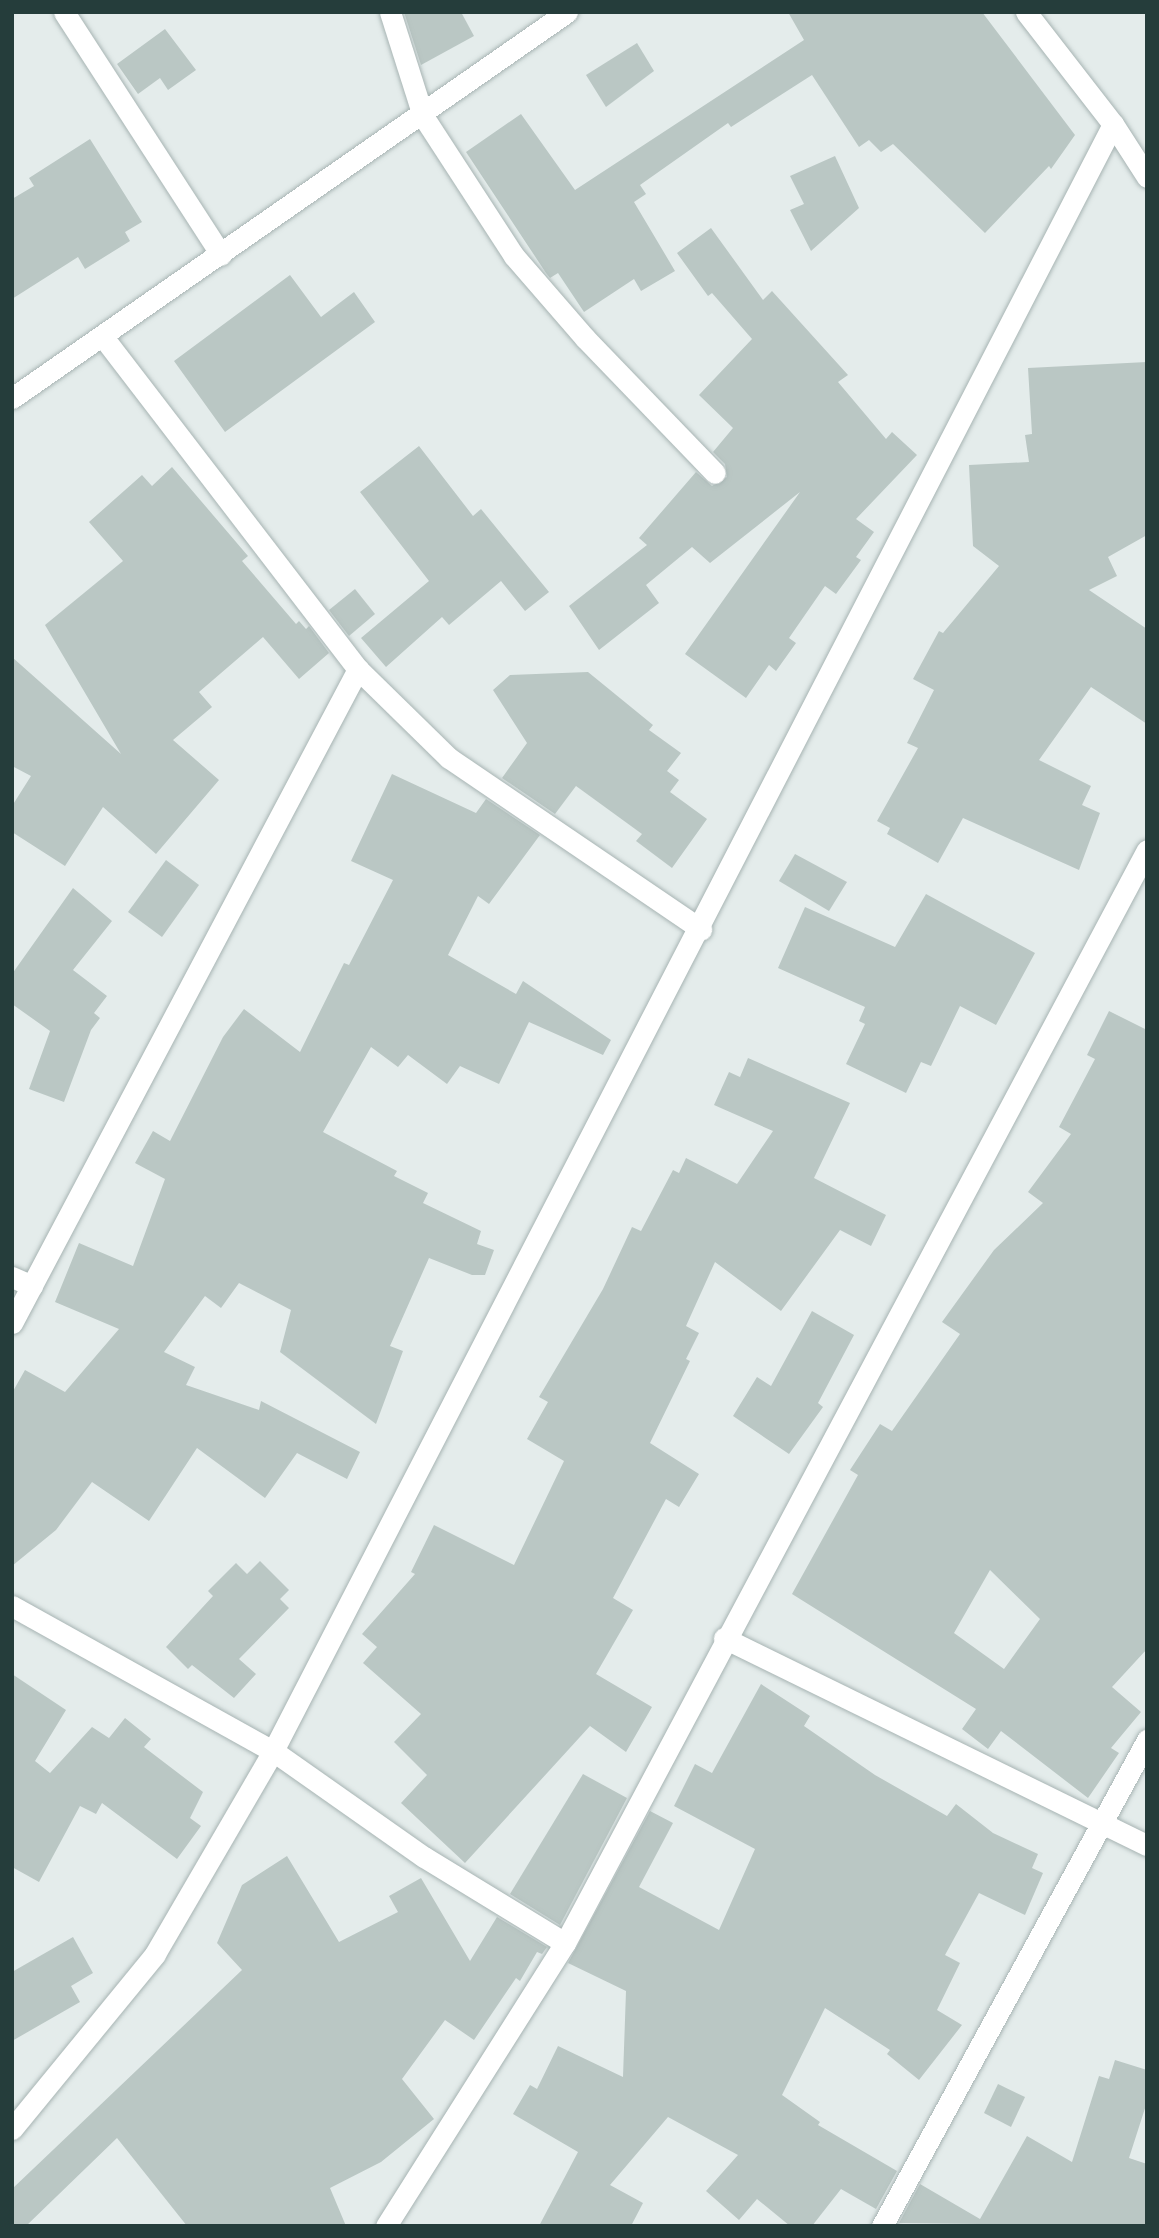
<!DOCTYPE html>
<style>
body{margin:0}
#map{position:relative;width:1159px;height:2238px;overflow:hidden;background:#e4eceb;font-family:Commissioner,sans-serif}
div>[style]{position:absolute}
.building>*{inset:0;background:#bac7c4}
.roads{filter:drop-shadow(0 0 2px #a7b4b3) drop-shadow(0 0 2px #a7b4b3)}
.minor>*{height:21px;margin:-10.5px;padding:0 10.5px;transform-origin:10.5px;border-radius:10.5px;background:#fff}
span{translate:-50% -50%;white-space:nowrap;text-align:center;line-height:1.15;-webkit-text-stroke:6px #f5f9f8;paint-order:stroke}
.frame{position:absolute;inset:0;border:14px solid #253d3b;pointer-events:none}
</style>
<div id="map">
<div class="building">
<div style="clip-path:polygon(404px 12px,461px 12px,474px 36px,421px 65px)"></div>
<div style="clip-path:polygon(788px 12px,982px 12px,1075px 135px,1051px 169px,1049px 166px,985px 233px,893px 144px,881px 152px,869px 140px,859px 147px,812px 75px,731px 127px,728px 123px,640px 185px,646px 194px,634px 202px,675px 271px,641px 291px,634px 279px,584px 312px,558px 273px,550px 278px,546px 273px,466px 152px,521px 114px,575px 190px,804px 40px)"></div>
<div style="clip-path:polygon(165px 29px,196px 70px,168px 90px,160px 78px,138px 94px,117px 64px)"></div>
<div style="clip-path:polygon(637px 43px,654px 71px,606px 107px,586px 75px)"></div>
<div style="clip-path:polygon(90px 139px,142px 222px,125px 232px,130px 241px,85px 269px,78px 257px,12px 299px,12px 199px,34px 186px,29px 178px)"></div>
<div style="clip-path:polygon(835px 156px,859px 208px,811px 251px,790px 210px,804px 204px,790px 176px)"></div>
<div style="clip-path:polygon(711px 228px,763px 300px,772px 291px,848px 375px,838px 382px,886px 439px,892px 432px,917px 455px,856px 519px,874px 532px,856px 557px,861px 560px,836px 594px,825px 586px,789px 638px,796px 643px,776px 671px,769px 665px,746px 698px,685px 654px,800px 492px,710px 563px,692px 547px,646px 585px,659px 603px,599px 650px,569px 606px,647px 545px,639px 538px,696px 472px,712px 486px,727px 477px,725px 464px,713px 452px,733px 428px,699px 395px,752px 339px,712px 293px,708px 296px,677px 253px)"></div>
<div style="clip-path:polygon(290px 275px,321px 317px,354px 292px,375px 322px,225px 432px,174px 361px)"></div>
<div style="clip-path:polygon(1147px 362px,1147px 535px,1108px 557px,1117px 576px,1089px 590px,1147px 629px,1147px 724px,1091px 687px,1039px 760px,1091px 786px,1082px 805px,1100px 813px,1079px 870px,963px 818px,938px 863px,887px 834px,890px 828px,877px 821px,918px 748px,907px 743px,934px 690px,913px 679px,939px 631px,943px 633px,999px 566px,973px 546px,969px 465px,1029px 462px,1025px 435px,1032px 434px,1028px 368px)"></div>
<div style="clip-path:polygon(419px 446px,473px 516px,481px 509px,549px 592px,525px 611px,501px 581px,449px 625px,442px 617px,386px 667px,361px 638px,429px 581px,360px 492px)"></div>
<div style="clip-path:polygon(172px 467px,248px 556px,242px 561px,296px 624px,299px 621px,306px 629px,309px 626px,329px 653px,299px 679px,263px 637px,199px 692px,212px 707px,173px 740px,219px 780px,156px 854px,103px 807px,65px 866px,12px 832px,12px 806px,31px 776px,12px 766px,12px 657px,121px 754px,45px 625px,123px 561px,89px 522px,142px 475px,152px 486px)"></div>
<div style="clip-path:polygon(355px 589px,375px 614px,349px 636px,329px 610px)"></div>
<div style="clip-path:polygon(588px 672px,653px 725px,649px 730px,681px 753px,667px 771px,679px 780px,670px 792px,707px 819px,672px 868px,636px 841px,642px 834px,576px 786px,555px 814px,502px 778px,527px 743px,493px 690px,510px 675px)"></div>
<div style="clip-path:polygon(392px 774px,476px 813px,486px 799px,540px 835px,489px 904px,478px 896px,448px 955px,516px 994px,523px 981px,611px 1040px,603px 1055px,529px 1022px,499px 1084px,460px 1066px,447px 1084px,408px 1055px,398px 1067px,371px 1047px,323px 1132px,397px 1171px,394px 1176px,428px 1193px,423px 1203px,481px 1231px,477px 1244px,494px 1250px,485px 1275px,472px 1275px,429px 1258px,390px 1346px,403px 1351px,376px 1424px,280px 1352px,291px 1310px,239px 1283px,221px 1308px,205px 1296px,164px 1352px,195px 1367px,186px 1385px,259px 1410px,261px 1401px,360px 1452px,347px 1479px,297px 1453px,265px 1498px,197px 1448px,149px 1521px,92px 1482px,56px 1530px,12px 1566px,12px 1393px,25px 1370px,65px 1392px,119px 1329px,55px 1302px,79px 1243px,133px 1266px,165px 1179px,135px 1163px,153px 1131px,170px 1141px,223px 1037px,244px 1009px,300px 1052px,344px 963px,349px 965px,393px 880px,351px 861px)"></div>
<div style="clip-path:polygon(795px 854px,847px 882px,829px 911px,779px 881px)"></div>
<div style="clip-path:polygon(166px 860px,199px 885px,162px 937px,128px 912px)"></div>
<div style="clip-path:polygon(73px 888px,112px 921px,73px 970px,107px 996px,94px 1013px,100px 1018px,91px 1030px,64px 1102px,29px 1089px,50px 1031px,12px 1004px,12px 974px)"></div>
<div style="clip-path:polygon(926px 894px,1035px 953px,996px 1025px,960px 1006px,931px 1066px,921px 1062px,906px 1093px,846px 1064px,865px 1024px,859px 1021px,865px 1007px,778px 968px,805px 907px,895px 947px)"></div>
<div style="clip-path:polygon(evenodd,1109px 1011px,1147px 1030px,1147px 1649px,1112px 1687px,1141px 1712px,1111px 1748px,1119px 1753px,1088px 1798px,1001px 1731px,988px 1749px,962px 1729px,976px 1709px,792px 1594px,858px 1475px,850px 1470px,880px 1424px,892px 1431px,960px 1334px,942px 1322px,994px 1250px,1043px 1203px,1028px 1192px,1071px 1134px,1059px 1127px,1095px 1059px,1087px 1055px,1109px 1011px,990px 1570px,1040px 1619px,1004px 1669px,954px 1633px,990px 1570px)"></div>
<div style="clip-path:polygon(748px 1058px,850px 1103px,814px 1178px,886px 1215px,871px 1246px,840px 1230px,781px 1311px,715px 1262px,686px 1326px,699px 1333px,686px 1359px,690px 1361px,650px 1443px,699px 1474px,679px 1507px,666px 1499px,613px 1598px,633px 1610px,596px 1674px,652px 1707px,626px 1752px,590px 1726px,465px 1863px,401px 1803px,427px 1775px,394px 1742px,421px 1714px,363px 1663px,377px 1647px,362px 1634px,415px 1574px,411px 1572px,434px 1525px,514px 1565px,564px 1461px,527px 1439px,548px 1402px,539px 1397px,603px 1289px,632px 1227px,641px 1231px,673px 1170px,679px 1173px,686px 1158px,737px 1184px,773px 1131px,714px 1105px,729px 1072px,740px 1077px)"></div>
<div style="clip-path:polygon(812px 1311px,854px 1335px,818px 1403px,823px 1407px,789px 1454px,733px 1416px,757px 1377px,771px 1386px)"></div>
<div style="clip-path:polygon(260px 1561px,289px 1590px,280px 1599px,289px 1608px,239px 1659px,256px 1674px,234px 1698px,192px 1665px,188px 1669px,166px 1647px,213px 1596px,208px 1591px,236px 1563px,247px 1574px)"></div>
<div style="clip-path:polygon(12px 1674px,66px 1710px,35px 1761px,50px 1773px,92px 1727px,109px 1738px,125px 1718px,151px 1739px,144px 1747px,203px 1792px,190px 1818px,201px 1826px,177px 1859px,102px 1803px,96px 1814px,80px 1806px,39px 1882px,12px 1867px)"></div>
<div style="clip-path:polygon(761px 1684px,810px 1716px,804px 1726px,875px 1775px,947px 1816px,956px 1804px,993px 1833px,1038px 1854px,1032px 1868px,1043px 1873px,1025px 1915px,979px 1893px,945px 1955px,960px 1963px,937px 2010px,962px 2025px,919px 2080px,887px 2054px,890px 2050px,825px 2008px,782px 2095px,820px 2122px,818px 2125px,897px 2171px,876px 2209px,841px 2189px,812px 2226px,790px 2226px,757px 2199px,739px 2220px,706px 2191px,738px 2155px,668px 2117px,610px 2185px,643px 2203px,631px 2226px,539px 2226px,578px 2152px,513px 2114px,530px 2085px,537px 2089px,558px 2046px,623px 2077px,626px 1991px,568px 1963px,650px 1811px,673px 1823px,639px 1887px,719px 1930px,755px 1849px,674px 1806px,695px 1764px,712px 1773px)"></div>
<div style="clip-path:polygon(583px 1774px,627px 1798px,560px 1925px,510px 1894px)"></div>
<div style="clip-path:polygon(287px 1856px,339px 1942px,398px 1912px,389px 1896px,421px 1878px,470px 1961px,497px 1917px,547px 1947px,542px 1954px,537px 1952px,520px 1981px,516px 1978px,474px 2040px,445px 2020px,402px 2079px,434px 2119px,381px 2162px,330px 2188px,346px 2226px,187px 2226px,117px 2138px,26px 2226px,12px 2226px,12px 2189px,242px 1970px,217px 1943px,242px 1885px)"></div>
<div style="clip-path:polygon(73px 1937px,93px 1973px,71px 1986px,80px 2002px,12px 2041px,12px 1972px)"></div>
<div style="clip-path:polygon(1115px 2060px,1147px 2070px,1147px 2102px,1129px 2158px,1147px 2164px,1147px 2226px,899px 2223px,920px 2184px,980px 2219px,1027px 2136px,1072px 2162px,1099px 2076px,1109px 2079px)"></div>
<div style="clip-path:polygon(998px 2084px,1025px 2097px,1011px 2127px,984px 2113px)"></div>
</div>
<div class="roads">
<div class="minor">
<div style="left:64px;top:12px;width:289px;rotate:57.1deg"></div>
<div style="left:390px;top:12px;width:109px;rotate:72.4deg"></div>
<div style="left:423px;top:116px;width:167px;rotate:57deg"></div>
<div style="left:514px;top:256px;width:108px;rotate:49.1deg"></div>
<div style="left:585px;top:338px;width:187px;rotate:46.1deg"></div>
<div style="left:1026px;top:12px;width:142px;rotate:52.2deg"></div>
<div style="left:1113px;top:124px;width:63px;rotate:57.3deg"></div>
<div style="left:103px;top:337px;width:419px;rotate:52.5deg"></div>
<div style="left:358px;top:669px;width:127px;rotate:44.4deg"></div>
<div style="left:449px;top:758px;width:305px;rotate:34.2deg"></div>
<div style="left:12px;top:398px;width:676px;rotate:-34.82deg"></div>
<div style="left:12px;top:1277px;width:22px;rotate:24deg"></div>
<div style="left:12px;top:1323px;width:740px;rotate:-62.12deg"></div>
<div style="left:12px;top:1606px;width:299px;rotate:29.1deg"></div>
<div style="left:273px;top:1751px;width:184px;rotate:35.1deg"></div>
<div style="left:424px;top:1857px;width:165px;rotate:31.4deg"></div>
<div style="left:724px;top:1638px;width:471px;rotate:26.1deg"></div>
<div style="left:12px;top:2129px;width:226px;rotate:-50.7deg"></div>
<div style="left:155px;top:1954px;width:235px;rotate:-59.8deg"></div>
<div style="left:273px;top:1751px;width:1831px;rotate:-62.69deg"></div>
<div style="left:386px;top:2226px;width:335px;rotate:-57.7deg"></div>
<div style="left:565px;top:1943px;width:1238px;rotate:-61.97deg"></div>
<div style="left:882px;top:2226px;width:554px;rotate:-61.4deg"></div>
</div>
</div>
<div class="frame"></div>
</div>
